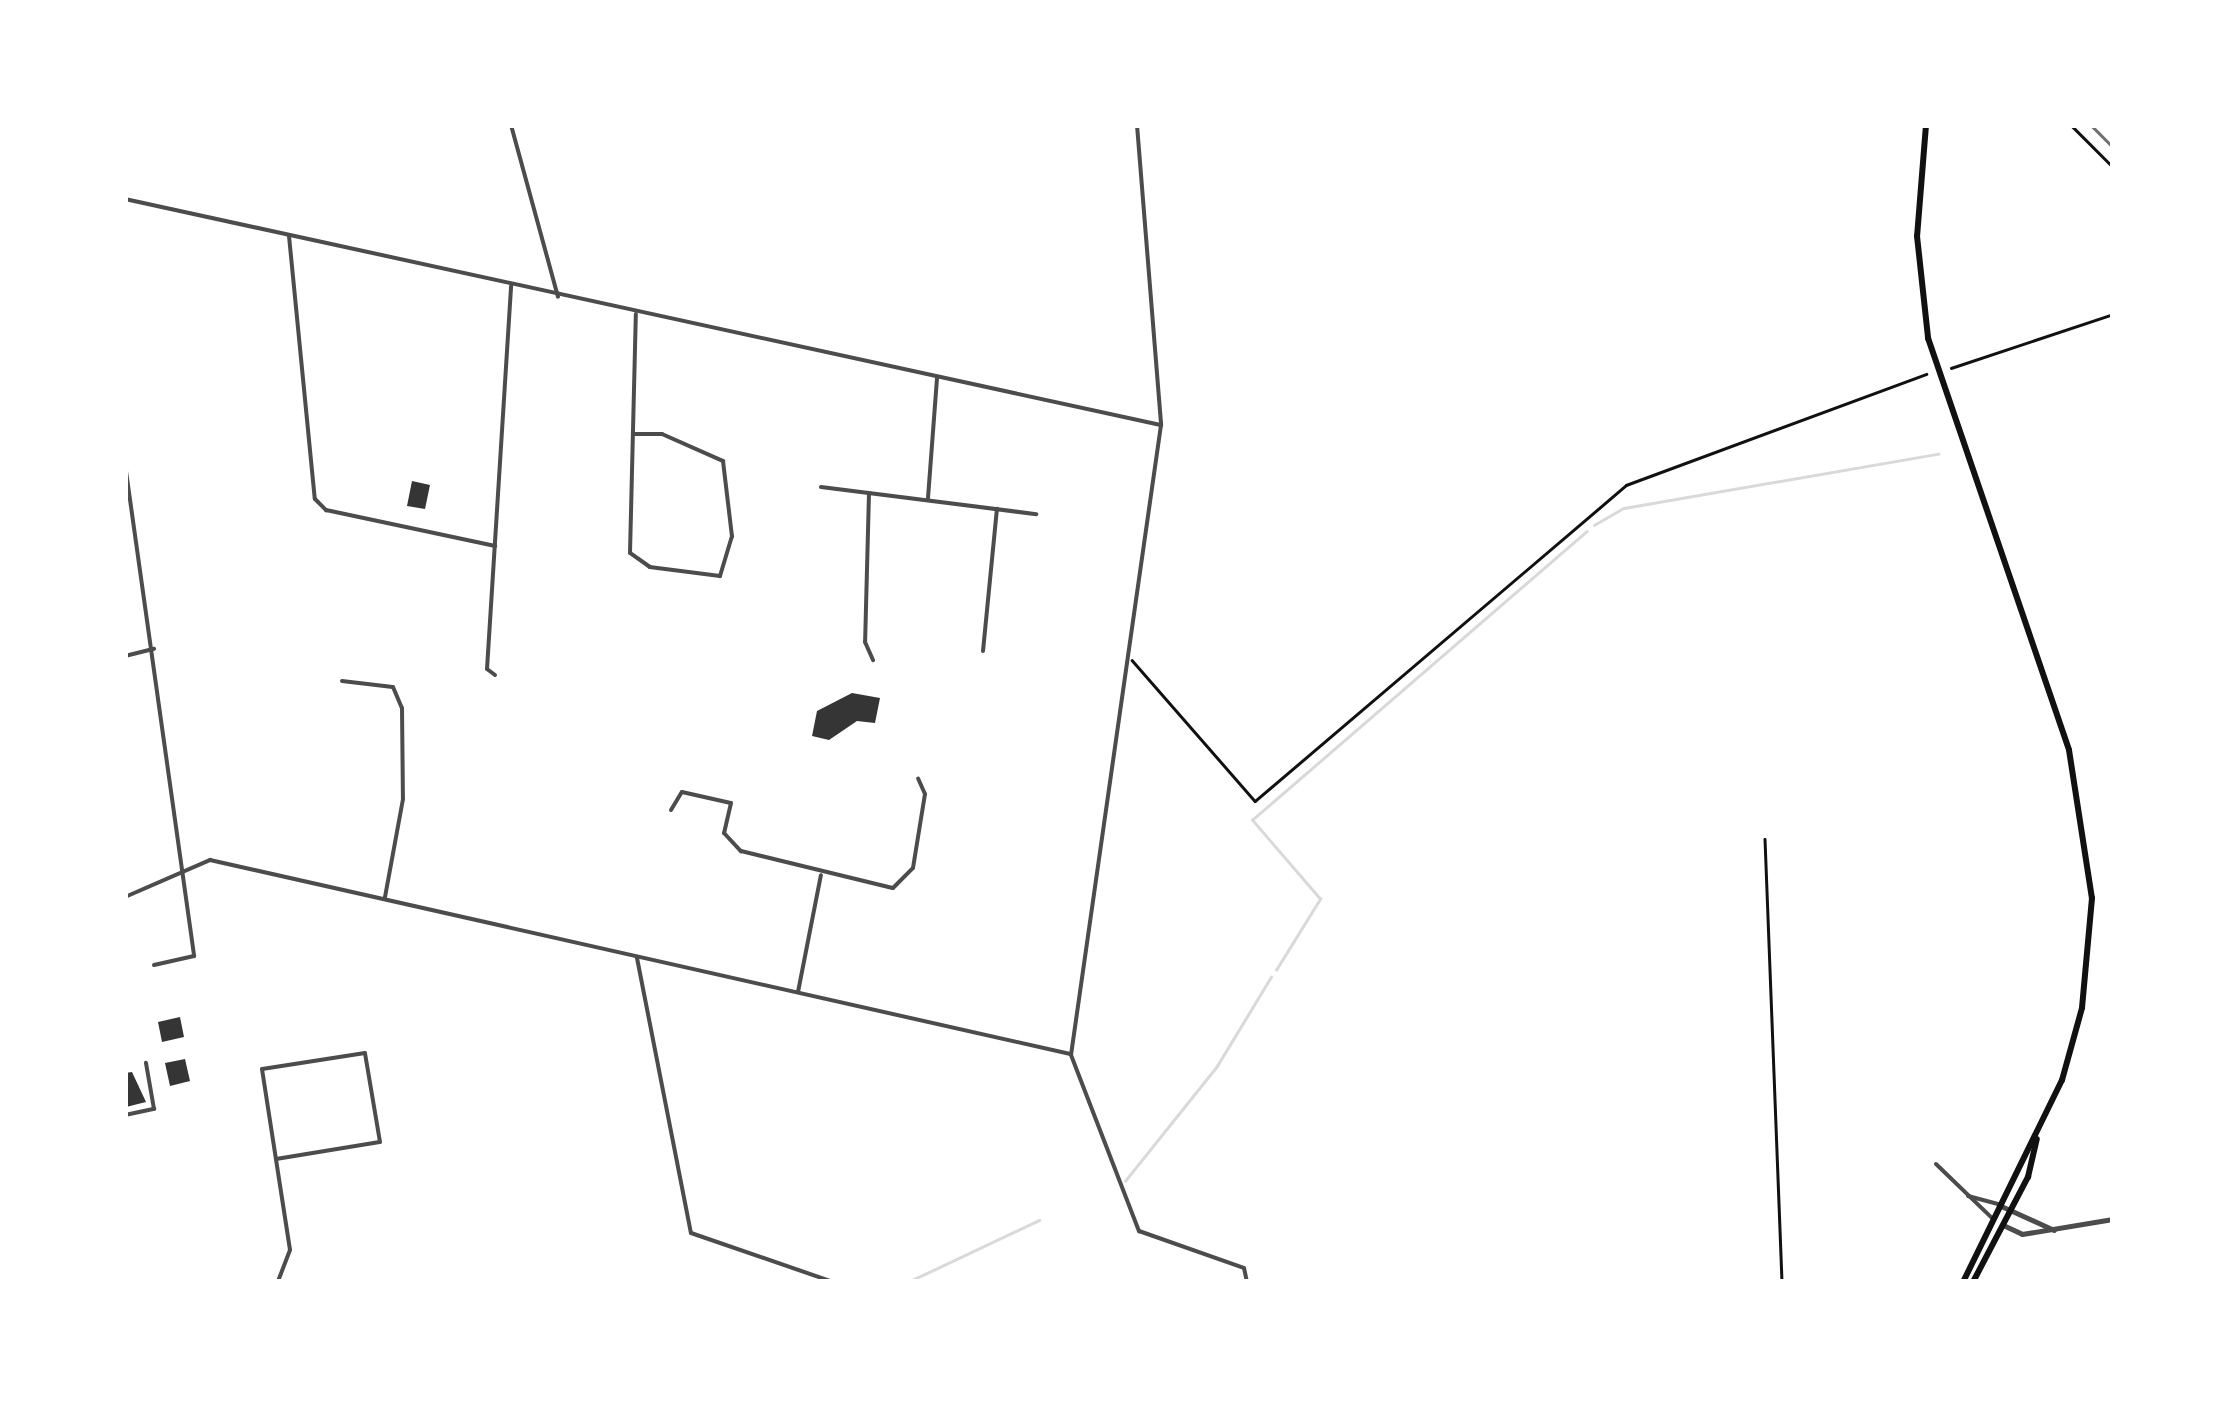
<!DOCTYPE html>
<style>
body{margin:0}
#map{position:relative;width:2238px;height:1407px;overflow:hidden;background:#fff;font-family:Ubuntu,sans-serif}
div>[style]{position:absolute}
.stream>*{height:2.5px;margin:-1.25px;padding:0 1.25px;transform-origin:1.25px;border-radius:1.25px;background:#d9d9d9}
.building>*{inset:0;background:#353535}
.path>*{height:2.5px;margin:-1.25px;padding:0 1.25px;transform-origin:1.25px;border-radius:1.25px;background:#111}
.minor>*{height:4px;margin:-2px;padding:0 2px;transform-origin:2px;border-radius:2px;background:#4c4c4c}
.tertiary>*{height:5px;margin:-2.5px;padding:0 2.5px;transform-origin:2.5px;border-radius:2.5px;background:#4c4c4c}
.primary>*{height:6px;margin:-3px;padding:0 3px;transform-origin:3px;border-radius:3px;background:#111}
.rail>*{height:2.5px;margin:-1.25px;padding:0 1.25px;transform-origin:1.25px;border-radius:1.25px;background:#707070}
span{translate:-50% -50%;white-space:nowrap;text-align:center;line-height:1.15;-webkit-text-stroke:10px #fff;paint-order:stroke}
.frame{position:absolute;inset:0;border:128px solid #fff;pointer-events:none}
</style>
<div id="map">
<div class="stream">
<div style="left:1594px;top:525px;width:34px;rotate:-30deg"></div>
<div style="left:1624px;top:508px;width:319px;rotate:-9.8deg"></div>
<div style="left:1276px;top:970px;width:84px;rotate:-58.2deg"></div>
<div style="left:1320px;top:899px;width:104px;rotate:-130.7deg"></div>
<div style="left:1252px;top:820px;width:442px;rotate:-40.8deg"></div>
<div style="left:1125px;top:1181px;width:147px;rotate:-51.3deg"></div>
<div style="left:1217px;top:1066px;width:104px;rotate:-58.8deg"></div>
<div style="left:908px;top:1282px;width:145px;rotate:-25.3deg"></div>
</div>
<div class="building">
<div style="clip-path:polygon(412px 481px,430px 485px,425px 509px,407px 506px)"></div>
<div style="clip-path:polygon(852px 693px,880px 698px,875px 723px,857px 721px,829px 740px,812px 736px,817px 711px)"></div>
<div style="clip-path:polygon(180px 1017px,184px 1037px,162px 1042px,158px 1022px)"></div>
<div style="clip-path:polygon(185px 1059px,190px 1081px,170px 1086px,165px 1063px)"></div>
<div style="clip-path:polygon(132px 1072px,146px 1102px,126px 1107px,125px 1073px)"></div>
</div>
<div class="path">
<div style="left:2071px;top:125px;width:59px;rotate:45deg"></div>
<div style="left:1951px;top:368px;width:171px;rotate:-18.4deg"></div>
<div style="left:1132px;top:660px;width:187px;rotate:48.9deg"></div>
<div style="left:1255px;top:801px;width:487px;rotate:-40.4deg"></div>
<div style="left:1626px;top:485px;width:320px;rotate:-20.3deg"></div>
<div style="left:1765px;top:839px;width:443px;rotate:87.8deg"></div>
</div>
<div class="minor">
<div style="left:511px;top:125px;width:178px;rotate:74.7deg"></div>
<div style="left:1137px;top:125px;width:301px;rotate:85.4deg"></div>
<div style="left:1161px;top:425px;width:636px;rotate:98.13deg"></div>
<div style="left:1071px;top:1055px;width:189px;rotate:68.9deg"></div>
<div style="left:1139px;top:1231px;width:111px;rotate:19.4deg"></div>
<div style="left:1244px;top:1268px;width:14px;rotate:78deg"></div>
<div style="left:125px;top:199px;width:1060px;rotate:12.31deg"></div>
<div style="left:289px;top:236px;width:264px;rotate:84.4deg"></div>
<div style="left:315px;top:499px;width:16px;rotate:45deg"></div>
<div style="left:326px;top:510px;width:173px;rotate:12deg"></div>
<div style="left:633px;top:434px;width:29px"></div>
<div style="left:662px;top:434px;width:67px;rotate:23.9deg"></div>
<div style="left:723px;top:461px;width:76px;rotate:83.2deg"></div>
<div style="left:732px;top:536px;width:42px;rotate:106.7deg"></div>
<div style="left:720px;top:576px;width:71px;rotate:-172.7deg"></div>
<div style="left:650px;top:567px;width:24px;rotate:-145deg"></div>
<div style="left:630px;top:553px;width:239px;rotate:-88.6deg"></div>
<div style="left:125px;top:464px;width:497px;rotate:82deg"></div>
<div style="left:194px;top:956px;width:41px;rotate:167.3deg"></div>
<div style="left:821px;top:487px;width:217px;rotate:7.2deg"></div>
<div style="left:869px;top:493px;width:149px;rotate:91.5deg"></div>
<div style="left:865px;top:642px;width:20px;rotate:66deg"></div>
<div style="left:928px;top:498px;width:120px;rotate:-85.7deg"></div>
<div style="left:983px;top:651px;width:143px;rotate:-84.4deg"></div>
<div style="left:125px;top:656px;width:30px;rotate:-14deg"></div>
<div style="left:495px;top:675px;width:10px;rotate:-143deg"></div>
<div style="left:487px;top:669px;width:384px;rotate:-86.4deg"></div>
<div style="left:342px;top:681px;width:51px;rotate:6.7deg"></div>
<div style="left:393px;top:687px;width:23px;rotate:67deg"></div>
<div style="left:402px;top:708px;width:91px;rotate:89.4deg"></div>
<div style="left:403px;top:799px;width:100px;rotate:100.4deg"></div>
<div style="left:671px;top:810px;width:21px;rotate:-59deg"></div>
<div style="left:682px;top:792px;width:50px;rotate:12.7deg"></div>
<div style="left:731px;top:803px;width:31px;rotate:103deg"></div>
<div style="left:724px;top:833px;width:25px;rotate:47deg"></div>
<div style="left:741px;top:851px;width:156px;rotate:13.7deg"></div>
<div style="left:893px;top:888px;width:28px;rotate:-45deg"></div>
<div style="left:913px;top:868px;width:75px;rotate:-80.8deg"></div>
<div style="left:925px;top:794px;width:17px;rotate:-114deg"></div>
<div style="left:125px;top:897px;width:93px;rotate:-23.5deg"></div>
<div style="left:210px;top:860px;width:882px;rotate:12.71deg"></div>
<div style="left:637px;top:958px;width:280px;rotate:78.9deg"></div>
<div style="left:691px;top:1233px;width:150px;rotate:19deg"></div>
<div style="left:798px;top:992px;width:119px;rotate:-78.9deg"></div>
<div style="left:125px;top:1115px;width:30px;rotate:-12deg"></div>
<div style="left:154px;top:1109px;width:47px;rotate:-99.9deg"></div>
<div style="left:276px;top:1159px;width:105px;rotate:-9.3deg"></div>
<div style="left:380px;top:1142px;width:90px;rotate:-99.6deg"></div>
<div style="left:365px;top:1053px;width:104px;rotate:171.2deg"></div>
<div style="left:262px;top:1069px;width:183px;rotate:81.2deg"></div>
<div style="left:290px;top:1250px;width:34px;rotate:111deg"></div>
<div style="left:1936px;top:1164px;width:78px;rotate:44deg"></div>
<div style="left:1968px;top:1196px;width:31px;rotate:15deg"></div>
</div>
<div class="tertiary">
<div style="left:2001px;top:1206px;width:58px;rotate:24.4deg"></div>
<div style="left:2003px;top:1225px;width:21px;rotate:25deg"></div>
<div style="left:2022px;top:1234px;width:92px;rotate:-9.4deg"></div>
</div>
<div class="primary">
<div style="left:1926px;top:125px;width:111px;rotate:94.6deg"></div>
<div style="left:1917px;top:236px;width:103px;rotate:83.8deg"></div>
<div style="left:1928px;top:338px;width:435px;rotate:71.1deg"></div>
<div style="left:2069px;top:750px;width:150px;rotate:81.2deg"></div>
<div style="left:2092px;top:898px;width:110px;rotate:95.2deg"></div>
<div style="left:2082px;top:1008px;width:75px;rotate:105.5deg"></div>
<div style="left:2062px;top:1080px;width:225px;rotate:116.1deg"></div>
<div style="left:1973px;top:1282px;width:119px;rotate:-62.4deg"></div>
<div style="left:2028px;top:1177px;width:39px;rotate:-77deg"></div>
</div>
<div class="rail">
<div style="left:2091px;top:125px;width:31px;rotate:45deg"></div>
</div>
<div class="frame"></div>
</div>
